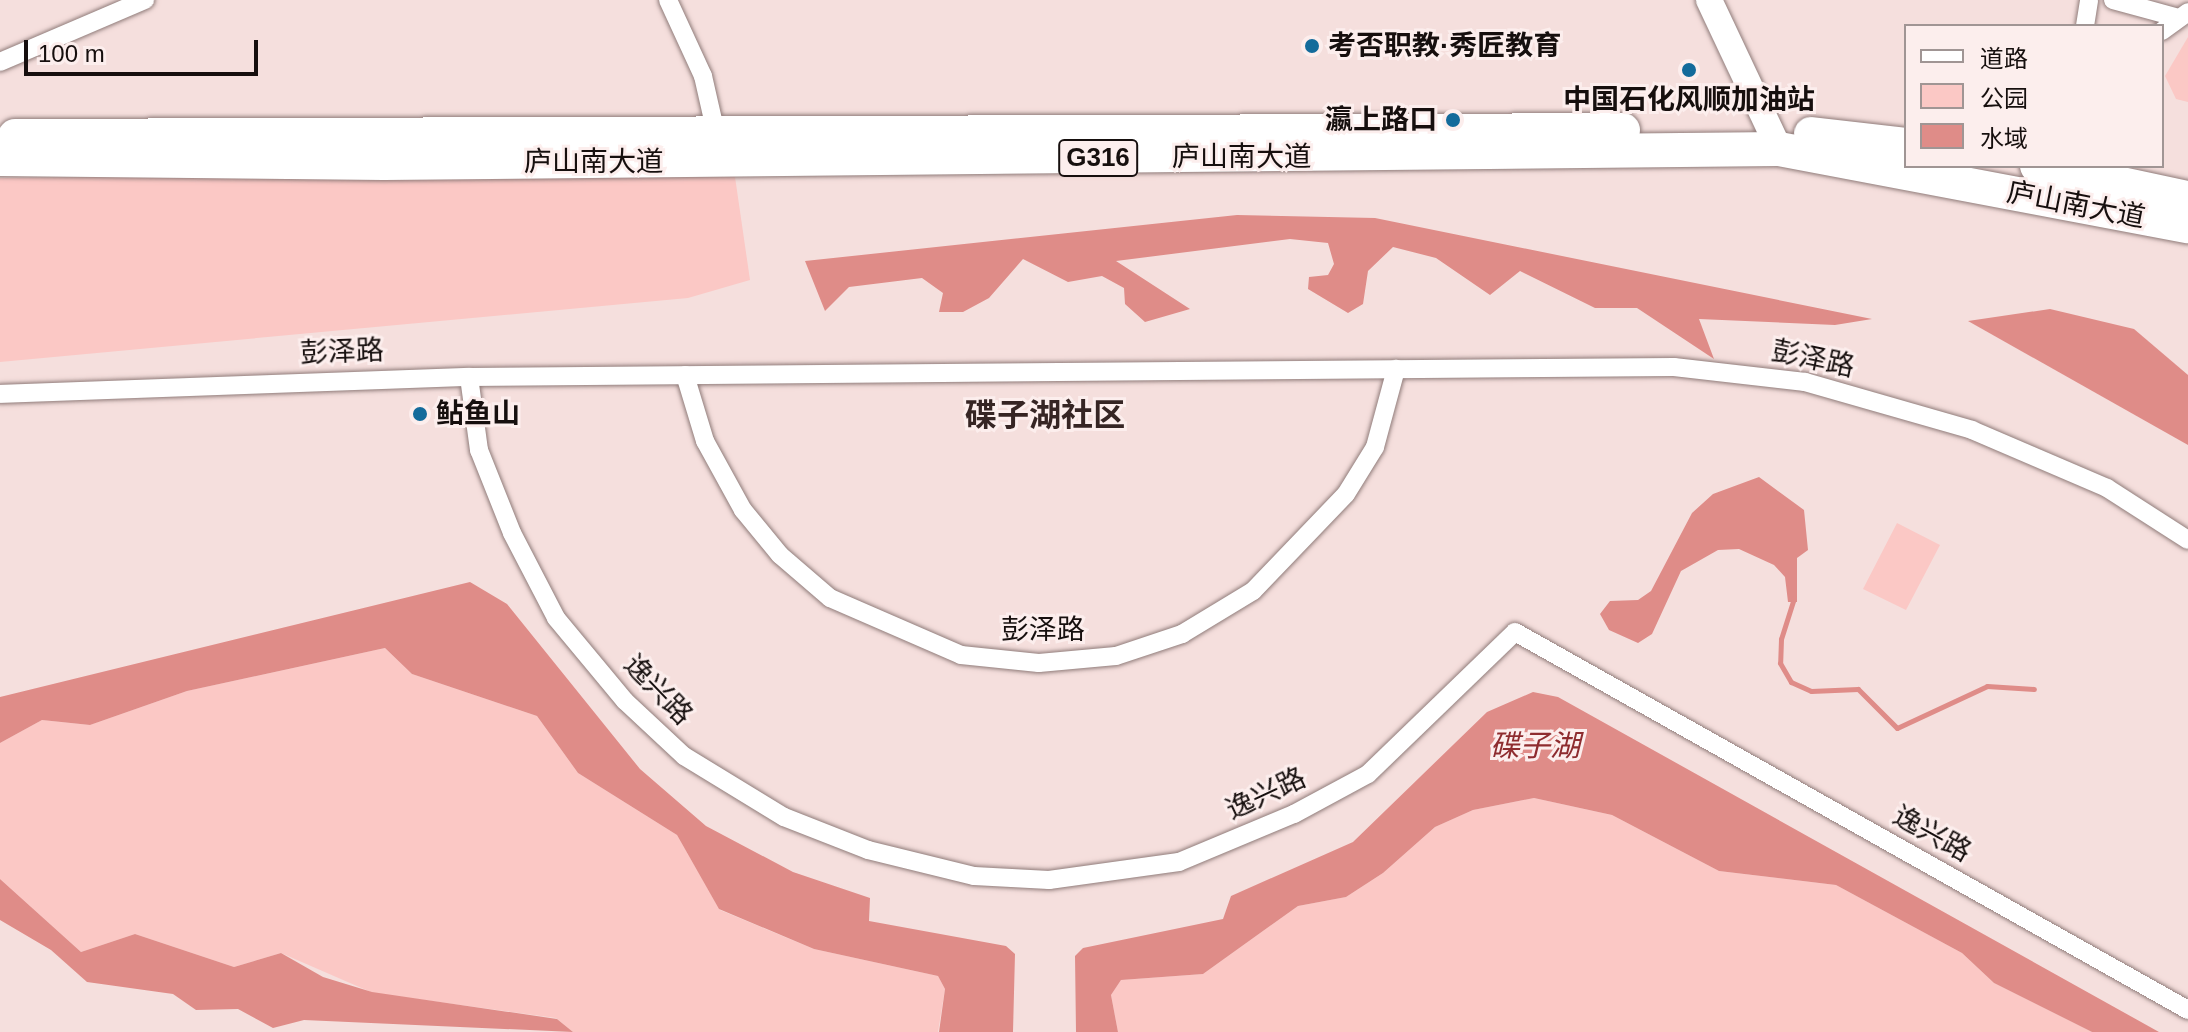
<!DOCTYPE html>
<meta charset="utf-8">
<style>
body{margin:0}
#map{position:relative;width:2188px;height:1032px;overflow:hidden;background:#f5dfdd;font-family:Helvetica,"Noto Sans SC",sans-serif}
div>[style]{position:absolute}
.green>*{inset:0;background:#fbc8c5}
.water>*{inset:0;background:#df8c88}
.stream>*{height:5px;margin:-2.5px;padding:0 2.5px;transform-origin:2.5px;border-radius:2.5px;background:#df8c88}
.roads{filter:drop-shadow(0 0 2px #907c7a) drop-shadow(0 0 2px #907c7a)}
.street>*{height:18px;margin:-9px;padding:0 9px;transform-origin:9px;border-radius:9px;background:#fff}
.secondary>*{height:26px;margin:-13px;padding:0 13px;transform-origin:13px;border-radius:13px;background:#fff}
.highway>*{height:34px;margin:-17px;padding:0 17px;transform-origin:17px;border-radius:17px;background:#fff}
.dots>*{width:22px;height:22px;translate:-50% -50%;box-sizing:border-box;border:4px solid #fceeed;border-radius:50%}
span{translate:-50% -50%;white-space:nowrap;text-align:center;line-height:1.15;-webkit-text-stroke:6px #fceeed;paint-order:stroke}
.shield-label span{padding:2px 6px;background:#fceeed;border:2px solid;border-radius:6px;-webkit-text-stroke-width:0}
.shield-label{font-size:26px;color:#160f0e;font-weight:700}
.poi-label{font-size:28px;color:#160f0e;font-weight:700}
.left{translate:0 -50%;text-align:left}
.right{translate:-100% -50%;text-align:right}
.street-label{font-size:28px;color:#160f0e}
.water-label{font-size:30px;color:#8e2c2f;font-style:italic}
.quarter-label{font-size:32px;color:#362524;font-weight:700}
.legend{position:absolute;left:1904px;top:24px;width:260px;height:144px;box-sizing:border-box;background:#fceeed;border:2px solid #a09594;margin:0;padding:10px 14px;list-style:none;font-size:24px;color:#160f0e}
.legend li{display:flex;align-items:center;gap:16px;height:40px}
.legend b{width:40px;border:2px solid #a09594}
.scale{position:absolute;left:24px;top:40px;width:234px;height:36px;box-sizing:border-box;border:4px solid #160f0e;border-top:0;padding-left:10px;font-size:24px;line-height:28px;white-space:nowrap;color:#160f0e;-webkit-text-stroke:6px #fceeed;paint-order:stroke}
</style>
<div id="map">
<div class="green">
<div style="clip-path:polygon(2188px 37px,2188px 102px,2176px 99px,2165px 76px)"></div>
<div style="clip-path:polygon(734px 170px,750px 280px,688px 298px,0 362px,0 178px)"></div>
<div style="clip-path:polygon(1897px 523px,1940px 545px,1906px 610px,1863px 589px)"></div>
<div style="clip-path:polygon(385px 648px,412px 674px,537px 716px,578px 773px,677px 835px,720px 910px,814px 949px,938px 976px,945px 989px,938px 1032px,573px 1032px,556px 1018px,373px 993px,281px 953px,234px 967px,135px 934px,81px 952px,0 879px,0 743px,42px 720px,90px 725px,187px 691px)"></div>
<div style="clip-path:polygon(1534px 798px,1612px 815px,1719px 871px,1836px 885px,1962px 953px,1994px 983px,2092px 1032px,1118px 1032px,1111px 995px,1121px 980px,1203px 974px,1298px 906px,1346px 897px,1383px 873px,1435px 827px,1473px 810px)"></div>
</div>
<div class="water">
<div style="clip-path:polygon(1237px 215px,1375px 218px,1872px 319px,1835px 325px,1699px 319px,1714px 359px,1637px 308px,1595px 308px,1520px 271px,1490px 295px,1436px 258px,1393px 247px,1368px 271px,1363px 304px,1348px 313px,1308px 289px,1309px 277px,1328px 275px,1334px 264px,1328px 243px,1290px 239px,1116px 261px,1190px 309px,1145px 322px,1125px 304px,1124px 288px,1102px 276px,1068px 282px,1023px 259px,989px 298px,963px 312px,939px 312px,943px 293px,922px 278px,849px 287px,825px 311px,805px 261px)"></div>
<div style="clip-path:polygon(2050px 309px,2134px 329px,2188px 375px,2188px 445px,1968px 321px)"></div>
<div style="clip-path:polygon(1759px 477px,1804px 510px,1808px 550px,1797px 558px,1797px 602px,1788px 602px,1785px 577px,1774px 565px,1739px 549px,1718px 550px,1681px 571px,1652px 634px,1638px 643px,1609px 630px,1600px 614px,1610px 601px,1638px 600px,1651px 591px,1692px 513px,1713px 494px)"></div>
<div style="clip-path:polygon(470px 582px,507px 604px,640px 769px,706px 826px,793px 872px,870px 898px,869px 921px,1006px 946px,1015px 954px,1013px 1032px,939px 1032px,945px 989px,938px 976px,814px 949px,719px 909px,677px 835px,578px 773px,537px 716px,412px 674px,385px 648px,187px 691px,90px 725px,42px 720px,0 743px,0 697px)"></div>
<div style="clip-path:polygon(1533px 692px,1558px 697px,2159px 1032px,2092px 1032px,1994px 983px,1962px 953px,1836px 885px,1719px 871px,1612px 815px,1534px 798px,1473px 810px,1435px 827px,1383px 873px,1346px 897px,1298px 906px,1203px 974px,1121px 980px,1111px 995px,1118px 1032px,1076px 1032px,1075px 956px,1083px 948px,1223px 919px,1231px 896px,1353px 842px,1487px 712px)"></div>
<div style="clip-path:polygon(0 879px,81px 952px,135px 934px,234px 967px,281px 953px,323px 977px,372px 992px,557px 1019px,573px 1032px,304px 1020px,273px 1028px,238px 1009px,196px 1010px,173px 994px,87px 982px,51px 950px,0 920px)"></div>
</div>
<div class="stream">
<div style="left:1794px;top:598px;width:43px;rotate:107.6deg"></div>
<div style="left:1781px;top:639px;width:24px;rotate:92deg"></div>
<div style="left:1780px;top:663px;width:22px;rotate:60deg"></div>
<div style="left:1791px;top:682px;width:22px;rotate:24deg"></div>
<div style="left:1811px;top:691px;width:47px;rotate:-2.4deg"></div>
<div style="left:1858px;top:689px;width:55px;rotate:45deg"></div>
<div style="left:1897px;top:728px;width:99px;rotate:-25deg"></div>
<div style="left:1987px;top:686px;width:47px;rotate:3.7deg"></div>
</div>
<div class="roads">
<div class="street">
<div style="left:668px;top:0;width:84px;rotate:65.3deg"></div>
<div style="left:703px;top:76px;width:58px;rotate:77.2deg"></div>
<div style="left:2113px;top:0;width:64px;rotate:15.3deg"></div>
<div style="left:2085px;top:26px;width:26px;rotate:-81deg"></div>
<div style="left:2162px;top:31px;width:32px;rotate:-36deg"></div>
<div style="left:0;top:62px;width:158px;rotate:-23.2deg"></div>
<div style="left:685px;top:375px;width:69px;rotate:73.1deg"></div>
<div style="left:705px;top:441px;width:79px;rotate:61.2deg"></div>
<div style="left:743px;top:510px;width:58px;rotate:50.6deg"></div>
<div style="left:780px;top:555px;width:66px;rotate:40.7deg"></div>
<div style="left:830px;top:598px;width:143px;rotate:23.5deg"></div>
<div style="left:961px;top:655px;width:78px;rotate:5.9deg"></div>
<div style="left:1039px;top:663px;width:77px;rotate:-5.2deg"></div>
<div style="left:1116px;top:656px;width:70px;rotate:-18.4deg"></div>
<div style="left:1182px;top:634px;width:83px;rotate:-31.2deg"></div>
<div style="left:1253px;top:591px;width:134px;rotate:-46.2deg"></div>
<div style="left:1346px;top:494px;width:55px;rotate:-58.3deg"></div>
<div style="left:1375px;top:447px;width:81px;rotate:-74.9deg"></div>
<div style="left:469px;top:377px;width:74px;rotate:82.2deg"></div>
<div style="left:479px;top:450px;width:89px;rotate:68.3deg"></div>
<div style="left:512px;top:533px;width:96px;rotate:62.6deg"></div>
<div style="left:556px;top:618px;width:108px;rotate:50.3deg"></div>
<div style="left:625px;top:701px;width:81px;rotate:43deg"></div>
<div style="left:684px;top:756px;width:117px;rotate:31.4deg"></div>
<div style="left:784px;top:817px;width:90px;rotate:21.4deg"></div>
<div style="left:868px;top:850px;width:109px;rotate:13.8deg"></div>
<div style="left:974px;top:876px;width:75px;rotate:3.1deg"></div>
<div style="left:1049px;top:880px;width:131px;rotate:-7.9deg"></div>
<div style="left:1179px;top:862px;width:125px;rotate:-22.7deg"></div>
<div style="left:1294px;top:814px;width:84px;rotate:-28.4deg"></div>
<div style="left:1368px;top:774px;width:204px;rotate:-44deg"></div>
<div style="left:1515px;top:632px;width:772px;rotate:29.32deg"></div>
<div style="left:0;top:394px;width:469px;rotate:-2.1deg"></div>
<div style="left:469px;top:377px;width:1205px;rotate:-0.48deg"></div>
<div style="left:1674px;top:367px;width:132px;rotate:6.5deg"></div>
<div style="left:1805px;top:382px;width:174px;rotate:16deg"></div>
<div style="left:1972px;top:430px;width:147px;rotate:23.2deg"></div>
<div style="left:2107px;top:488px;width:96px;rotate:32.7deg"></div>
</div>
<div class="secondary">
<div style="left:1709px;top:0;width:165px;rotate:64.8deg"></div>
</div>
<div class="highway">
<div style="left:1811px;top:134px;width:96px;rotate:6.6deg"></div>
<div style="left:15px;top:136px;width:1608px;rotate:-0.21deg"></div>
<div style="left:0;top:159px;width:384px;rotate:0.6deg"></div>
<div style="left:384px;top:163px;width:1395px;rotate:-0.57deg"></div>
<div style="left:1779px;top:149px;width:416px;rotate:10.7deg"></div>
<div style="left:2037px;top:166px;width:154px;rotate:12deg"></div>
</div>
</div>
<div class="dots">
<div style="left:1312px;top:46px;background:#136b9b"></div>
<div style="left:1689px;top:70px;background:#136b9b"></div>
<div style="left:1453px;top:120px;background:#136b9b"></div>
<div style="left:420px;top:414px;background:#136b9b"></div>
</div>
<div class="shield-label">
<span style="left:1098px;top:158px">G316</span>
</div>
<div class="poi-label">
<span class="left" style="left:1328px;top:46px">考否职教·秀匠教育</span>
<span style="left:1689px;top:100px">中国石化风顺加油站</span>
<span class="right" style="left:1437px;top:120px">瀛上路口</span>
<span class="left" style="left:436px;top:414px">鲇鱼山</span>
</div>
<div class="street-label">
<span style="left:1242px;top:157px">庐山南大道</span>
<span style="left:594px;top:162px">庐山南大道</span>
<span style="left:2076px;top:205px;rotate:11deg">庐山南大道</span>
<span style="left:342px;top:352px;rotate:-2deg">彭泽路</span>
<span style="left:1813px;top:359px;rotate:12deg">彭泽路</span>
<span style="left:1043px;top:630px">彭泽路</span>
<span style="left:658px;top:690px;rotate:46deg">逸兴路</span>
<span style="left:1266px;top:794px;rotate:-25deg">逸兴路</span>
<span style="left:1932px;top:834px;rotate:29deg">逸兴路</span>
</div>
<div class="water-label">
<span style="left:1535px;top:746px">碟子湖</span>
</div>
<div class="quarter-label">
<span style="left:1045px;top:415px">碟子湖社区</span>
</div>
<ul class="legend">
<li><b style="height:10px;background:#fff"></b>道路</li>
<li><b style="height:22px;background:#fbc8c5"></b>公园</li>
<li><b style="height:22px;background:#df8c88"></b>水域</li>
</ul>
<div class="scale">100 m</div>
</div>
